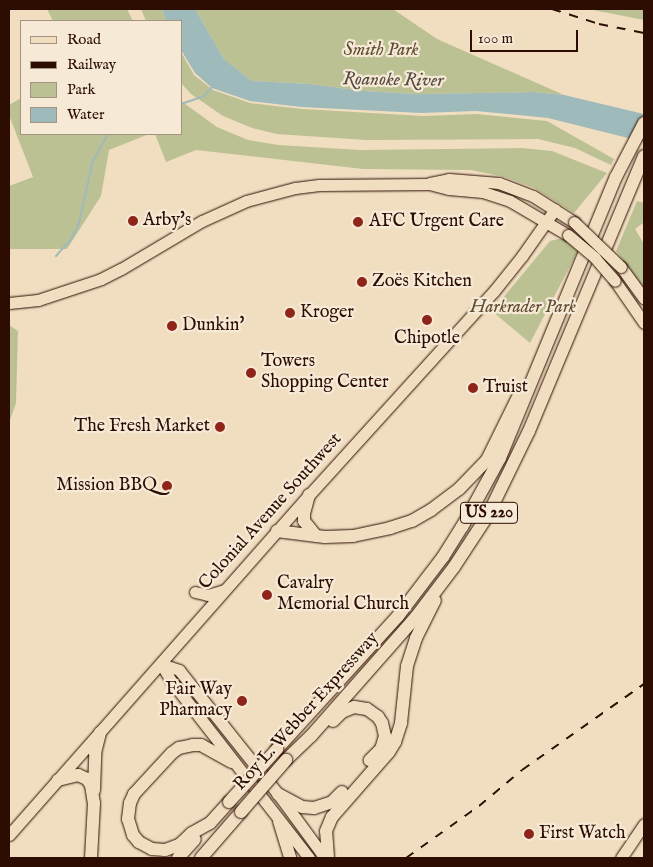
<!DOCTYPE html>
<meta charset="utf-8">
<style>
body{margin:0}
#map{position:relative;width:653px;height:867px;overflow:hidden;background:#f1dec1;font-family:"IM FELL English",serif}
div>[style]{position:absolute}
.green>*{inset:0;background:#bbc192}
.water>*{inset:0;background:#9ebabb}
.stream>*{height:2px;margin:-1px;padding:0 1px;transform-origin:1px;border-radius:1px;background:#9ebabb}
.roads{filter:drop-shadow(0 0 1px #2d0d02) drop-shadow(0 0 1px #2d0d02)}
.major>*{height:11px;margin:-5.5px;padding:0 5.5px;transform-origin:5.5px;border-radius:5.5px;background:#f1dec1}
.highway>*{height:12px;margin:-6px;padding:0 6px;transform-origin:6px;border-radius:6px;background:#f1dec1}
.rail>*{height:2px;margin-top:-1px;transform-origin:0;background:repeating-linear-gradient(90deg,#2d0d02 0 9px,transparent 0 18px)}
.bridges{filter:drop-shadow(0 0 1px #2d0d02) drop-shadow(0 0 1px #2d0d02)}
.major-bridge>*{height:11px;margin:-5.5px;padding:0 5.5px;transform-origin:5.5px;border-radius:5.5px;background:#f1dec1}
.highway-bridge>*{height:12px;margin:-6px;padding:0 6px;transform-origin:6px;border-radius:6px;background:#f1dec1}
.dots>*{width:14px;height:14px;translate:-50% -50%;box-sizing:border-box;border:2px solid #f6ead7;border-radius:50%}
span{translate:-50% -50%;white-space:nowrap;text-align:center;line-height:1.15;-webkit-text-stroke:4.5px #f6ead7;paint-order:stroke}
.shield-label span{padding:1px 4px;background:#f6ead7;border:1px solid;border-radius:4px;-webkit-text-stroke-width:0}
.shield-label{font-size:16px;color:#2d0d02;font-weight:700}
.park-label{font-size:18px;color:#5f4c34;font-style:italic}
.poi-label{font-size:18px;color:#2d0d02}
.left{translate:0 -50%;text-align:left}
.right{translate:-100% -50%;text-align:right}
.street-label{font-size:18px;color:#2d0d02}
.water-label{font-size:19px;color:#554a43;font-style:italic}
.frame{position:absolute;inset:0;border:10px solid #2d0d02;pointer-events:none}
.legend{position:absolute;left:20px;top:20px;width:162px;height:115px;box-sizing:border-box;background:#f6ead7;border:1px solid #a69282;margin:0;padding:6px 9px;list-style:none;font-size:15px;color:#2d0d02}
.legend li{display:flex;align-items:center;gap:10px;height:25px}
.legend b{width:25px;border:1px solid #a69282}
.scale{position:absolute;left:470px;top:30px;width:108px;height:22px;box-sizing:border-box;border:2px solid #2d0d02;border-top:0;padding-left:6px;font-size:15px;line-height:18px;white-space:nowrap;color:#2d0d02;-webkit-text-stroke:4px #f6ead7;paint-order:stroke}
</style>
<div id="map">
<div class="green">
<div style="clip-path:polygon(47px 9px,127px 9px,133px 21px,53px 21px)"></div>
<div style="clip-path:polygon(141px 9px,162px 9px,166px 21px,146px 21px)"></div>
<div style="clip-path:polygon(195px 9px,393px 9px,437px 39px,564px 95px,535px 92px,416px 94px,363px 91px,310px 84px,252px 81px,224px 59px)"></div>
<div style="clip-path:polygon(590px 9px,644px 9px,644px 20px,598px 11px)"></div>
<div style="clip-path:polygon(181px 52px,194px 75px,213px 90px,250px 103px,302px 109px,423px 116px,476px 114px,547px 121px,614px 159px,611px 165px,575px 148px,538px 139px,366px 140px,277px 134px,252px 128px,223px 116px,191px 94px,181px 83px)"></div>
<div style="clip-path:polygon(21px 98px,21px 134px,149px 134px,109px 150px,101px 196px,67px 249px,9px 249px,9px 186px,33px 177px,9px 115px,9px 105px)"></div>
<div style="clip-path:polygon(181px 101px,217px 127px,248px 140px,278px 145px,360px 150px,522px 148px,552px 151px,607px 173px,574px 213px,534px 188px,505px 177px,471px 170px,363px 169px,196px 150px,166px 162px,155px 134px,181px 134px)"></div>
<div style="clip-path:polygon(637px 201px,644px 203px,643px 223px,635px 229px,644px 244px,644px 288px,616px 251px)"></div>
<div style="clip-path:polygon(558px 239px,566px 239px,579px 249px,530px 343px,492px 311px,550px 241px)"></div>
<div style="clip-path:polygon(9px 325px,18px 331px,16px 403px,9px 423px)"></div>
</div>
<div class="water">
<div style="clip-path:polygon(162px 9px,195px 9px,224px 59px,252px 81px,310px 84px,363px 91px,416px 94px,535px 92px,564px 95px,644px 114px,644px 142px,548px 118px,476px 111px,421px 113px,301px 107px,250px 101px,212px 88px,195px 73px,181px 50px,181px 21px,166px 21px)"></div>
</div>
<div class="stream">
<div style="left:181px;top:104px;width:24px;rotate:-19deg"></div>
<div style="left:204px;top:96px;width:13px;rotate:-48deg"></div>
<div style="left:56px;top:256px;width:24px;rotate:-48deg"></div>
<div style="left:72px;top:238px;width:17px;rotate:-65deg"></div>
<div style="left:79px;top:223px;width:64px;rotate:-77.3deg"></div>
<div style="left:93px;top:161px;width:31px;rotate:-61deg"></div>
</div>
<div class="roads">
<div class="major">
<div style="left:430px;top:183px;width:19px;rotate:-12deg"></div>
<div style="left:449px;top:179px;width:50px;rotate:4.6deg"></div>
<div style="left:499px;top:183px;width:36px;rotate:21deg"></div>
<div style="left:533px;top:196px;width:49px;rotate:32.4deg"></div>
<div style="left:621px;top:267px;width:39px;rotate:54deg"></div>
<div style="left:615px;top:281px;width:51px;rotate:55.4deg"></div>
<div style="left:9px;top:303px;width:29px;rotate:-6deg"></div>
<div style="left:38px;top:300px;width:66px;rotate:-18.4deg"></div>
<div style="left:101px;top:279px;width:22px;rotate:-27deg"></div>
<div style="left:121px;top:269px;width:94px;rotate:-30.7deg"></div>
<div style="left:202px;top:221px;width:48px;rotate:-24.4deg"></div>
<div style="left:246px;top:201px;width:51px;rotate:-14.9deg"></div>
<div style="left:295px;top:188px;width:24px;rotate:-7deg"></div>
<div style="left:319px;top:185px;width:110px;rotate:-0.5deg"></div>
<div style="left:429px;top:184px;width:21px;rotate:14deg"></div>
<div style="left:449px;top:189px;width:34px;rotate:5deg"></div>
<div style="left:483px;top:192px;width:28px;rotate:18deg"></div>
<div style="left:510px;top:201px;width:67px;rotate:30.4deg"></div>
<div style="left:195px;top:592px;width:13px;rotate:13deg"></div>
<div style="left:208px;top:595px;width:17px;rotate:-17deg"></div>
<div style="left:161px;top:664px;width:19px;rotate:18deg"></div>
<div style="left:179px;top:670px;width:159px;rotate:51.4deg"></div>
<div style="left:278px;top:794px;width:79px;rotate:53.7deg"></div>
<div style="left:161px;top:664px;width:21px;rotate:59deg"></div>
<div style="left:172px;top:682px;width:223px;rotate:52.1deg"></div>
<div style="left:9px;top:835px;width:453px;rotate:-48.6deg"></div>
<div style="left:309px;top:495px;width:275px;rotate:-47.8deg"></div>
<div style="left:494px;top:291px;width:45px;rotate:-51.3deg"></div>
<div style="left:522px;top:256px;width:57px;rotate:-54.9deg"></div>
<div style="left:621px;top:858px;width:41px;rotate:-55.9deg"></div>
</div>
<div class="highway">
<div style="left:309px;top:495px;width:20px;rotate:105deg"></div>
<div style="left:304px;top:514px;width:7px;rotate:90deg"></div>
<div style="left:304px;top:521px;width:19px;rotate:51deg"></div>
<div style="left:277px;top:531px;width:48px;rotate:7.1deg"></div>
<div style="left:325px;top:537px;width:28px;rotate:-2deg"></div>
<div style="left:353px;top:536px;width:38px;rotate:-12deg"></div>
<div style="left:390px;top:528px;width:23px;rotate:-18deg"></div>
<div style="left:412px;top:521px;width:22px;rotate:-30deg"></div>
<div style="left:431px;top:510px;width:35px;rotate:-37deg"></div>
<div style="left:459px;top:489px;width:40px;rotate:-46deg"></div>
<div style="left:487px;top:460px;width:72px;rotate:-63.8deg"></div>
<div style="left:333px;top:721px;width:13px;rotate:-45deg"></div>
<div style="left:342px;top:712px;width:13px;rotate:-23deg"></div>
<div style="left:354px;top:707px;width:13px;rotate:9deg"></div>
<div style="left:367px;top:709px;width:14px;rotate:36deg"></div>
<div style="left:378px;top:717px;width:7px;rotate:56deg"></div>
<div style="left:382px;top:723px;width:13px;rotate:77deg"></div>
<div style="left:385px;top:736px;width:14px;rotate:107deg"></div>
<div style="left:381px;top:749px;width:16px;rotate:135deg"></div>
<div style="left:277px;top:749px;width:180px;rotate:-47.7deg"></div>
<div style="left:398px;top:616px;width:74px;rotate:-52.7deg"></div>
<div style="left:443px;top:557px;width:36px;rotate:-58deg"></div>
<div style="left:462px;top:527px;width:79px;rotate:-61.2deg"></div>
<div style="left:500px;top:458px;width:304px;rotate:-67.6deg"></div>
<div style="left:616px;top:177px;width:61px;rotate:-62.6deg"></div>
<div style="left:286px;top:760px;width:35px;rotate:-44deg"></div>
<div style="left:311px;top:736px;width:159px;rotate:-48.6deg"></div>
<div style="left:416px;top:617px;width:63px;rotate:-52.8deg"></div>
<div style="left:454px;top:567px;width:62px;rotate:-56.8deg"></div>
<div style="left:488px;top:515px;width:93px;rotate:-64deg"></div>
<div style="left:529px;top:431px;width:298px;rotate:-67.3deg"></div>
<div style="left:58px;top:780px;width:21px;rotate:-14deg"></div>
<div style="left:78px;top:775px;width:10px;rotate:24deg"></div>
<div style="left:87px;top:779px;width:7px;rotate:56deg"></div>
<div style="left:91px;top:785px;width:18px;rotate:81deg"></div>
<div style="left:94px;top:803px;width:55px;rotate:93.1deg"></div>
<div style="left:94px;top:790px;width:37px;rotate:-88deg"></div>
<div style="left:95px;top:753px;width:21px;rotate:-76deg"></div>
<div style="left:278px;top:794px;width:27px;rotate:28deg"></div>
<div style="left:302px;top:807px;width:12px;rotate:5deg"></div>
<div style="left:314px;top:808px;width:19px;rotate:-18deg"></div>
<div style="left:332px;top:802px;width:14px;rotate:-45deg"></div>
<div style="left:229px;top:802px;width:28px;rotate:132deg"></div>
<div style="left:210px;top:823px;width:21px;rotate:151deg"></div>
<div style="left:192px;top:833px;width:18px;rotate:137deg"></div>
<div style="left:179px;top:845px;width:15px;rotate:160deg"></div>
<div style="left:165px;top:850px;width:13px;rotate:-176deg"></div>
<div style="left:152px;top:849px;width:15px;rotate:-152deg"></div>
<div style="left:139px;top:842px;width:9px;rotate:-131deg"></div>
<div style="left:133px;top:835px;width:17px;rotate:-107deg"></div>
<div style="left:128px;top:819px;width:16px;rotate:-83deg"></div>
<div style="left:130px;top:803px;width:10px;rotate:-66deg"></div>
<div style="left:134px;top:794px;width:56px;rotate:-47.2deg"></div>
<div style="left:172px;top:753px;width:9px;rotate:-36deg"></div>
<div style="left:179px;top:748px;width:14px;rotate:-12deg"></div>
<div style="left:193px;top:745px;width:8px"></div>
<div style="left:201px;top:745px;width:35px;rotate:29deg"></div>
<div style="left:279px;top:821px;width:39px;rotate:73deg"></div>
<div style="left:178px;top:858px;width:25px;rotate:-48deg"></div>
<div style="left:201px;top:858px;width:61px;rotate:-49deg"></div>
<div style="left:328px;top:858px;width:27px;rotate:-94deg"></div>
<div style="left:326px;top:831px;width:15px;rotate:-67deg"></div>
<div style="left:332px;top:817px;width:86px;rotate:-48.8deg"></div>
<div style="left:389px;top:752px;width:12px;rotate:-59deg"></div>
<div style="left:395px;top:742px;width:20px;rotate:-72deg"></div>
<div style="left:401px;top:723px;width:57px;rotate:-84deg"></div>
<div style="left:407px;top:666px;width:29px;rotate:-72deg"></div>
<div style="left:416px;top:638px;width:42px;rotate:-63.4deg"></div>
</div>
</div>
<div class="rail">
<div style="left:552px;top:9px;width:49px;rotate:17.7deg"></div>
<div style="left:599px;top:24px;width:46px;rotate:11.3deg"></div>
<div style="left:406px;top:858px;width:90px;rotate:-35.5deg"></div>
<div style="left:479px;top:806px;width:56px;rotate:-39.9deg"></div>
<div style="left:522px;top:770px;width:149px;rotate:-35.2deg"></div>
</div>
<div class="bridges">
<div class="major-bridge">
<div style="left:574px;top:222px;width:65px;rotate:43.8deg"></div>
<div style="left:568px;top:235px;width:35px;rotate:40deg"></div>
<div style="left:595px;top:258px;width:30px;rotate:49deg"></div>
</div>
<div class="highway-bridge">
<div style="left:229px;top:802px;width:72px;rotate:-47.8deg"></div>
<div style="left:241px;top:812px;width:69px;rotate:-49.1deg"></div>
</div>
</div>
<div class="dots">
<div style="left:133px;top:221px;background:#8f2418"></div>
<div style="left:358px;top:222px;background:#8f2418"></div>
<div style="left:362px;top:282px;background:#8f2418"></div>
<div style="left:290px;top:313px;background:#8f2418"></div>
<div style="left:427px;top:320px;background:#8f2418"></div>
<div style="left:172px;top:326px;background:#8f2418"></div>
<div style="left:251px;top:373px;background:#8f2418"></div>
<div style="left:473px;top:388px;background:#8f2418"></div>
<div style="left:220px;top:427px;background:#8f2418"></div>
<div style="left:167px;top:486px;background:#8f2418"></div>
<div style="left:267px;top:595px;background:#8f2418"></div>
<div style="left:242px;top:701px;background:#8f2418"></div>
<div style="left:529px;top:834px;background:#8f2418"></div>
</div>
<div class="shield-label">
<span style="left:489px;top:513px">US 220</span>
</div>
<div class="park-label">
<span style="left:381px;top:51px">Smith Park</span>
<span style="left:523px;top:308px">Harkrader Park</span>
</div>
<div class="poi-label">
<span class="left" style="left:143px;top:221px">Arby's</span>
<span class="left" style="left:369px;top:222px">AFC Urgent Care</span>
<span class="left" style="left:372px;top:282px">Zoës Kitchen</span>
<span class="left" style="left:300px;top:313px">Kroger</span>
<span class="left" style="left:182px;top:326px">Dunkin'</span>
<span style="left:427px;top:339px">Chipotle</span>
<span class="left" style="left:261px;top:373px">Towers<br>Shopping Center</span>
<span class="left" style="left:483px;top:388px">Truist</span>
<span class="right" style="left:210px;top:427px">The Fresh Market</span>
<span class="right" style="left:157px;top:486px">Mission BBQ</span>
<span class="left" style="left:277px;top:595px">Cavalry<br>Memorial Church</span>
<span class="right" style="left:232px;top:701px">Fair Way<br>Pharmacy</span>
<span class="left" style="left:539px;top:834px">First Watch</span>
</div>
<div class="street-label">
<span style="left:271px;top:512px;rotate:-48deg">Colonial Avenue Southwest</span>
<span style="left:307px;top:712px;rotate:-48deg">Roy L. Webber Expressway</span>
</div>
<div class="water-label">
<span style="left:393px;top:81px;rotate:1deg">Roanoke River</span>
</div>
<div class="frame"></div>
<ul class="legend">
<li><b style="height:6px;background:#f1dec1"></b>Road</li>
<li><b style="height:6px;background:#2d0d02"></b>Railway</li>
<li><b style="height:14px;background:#bbc192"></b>Park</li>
<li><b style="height:14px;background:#9ebabb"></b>Water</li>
</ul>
<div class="scale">100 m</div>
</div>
